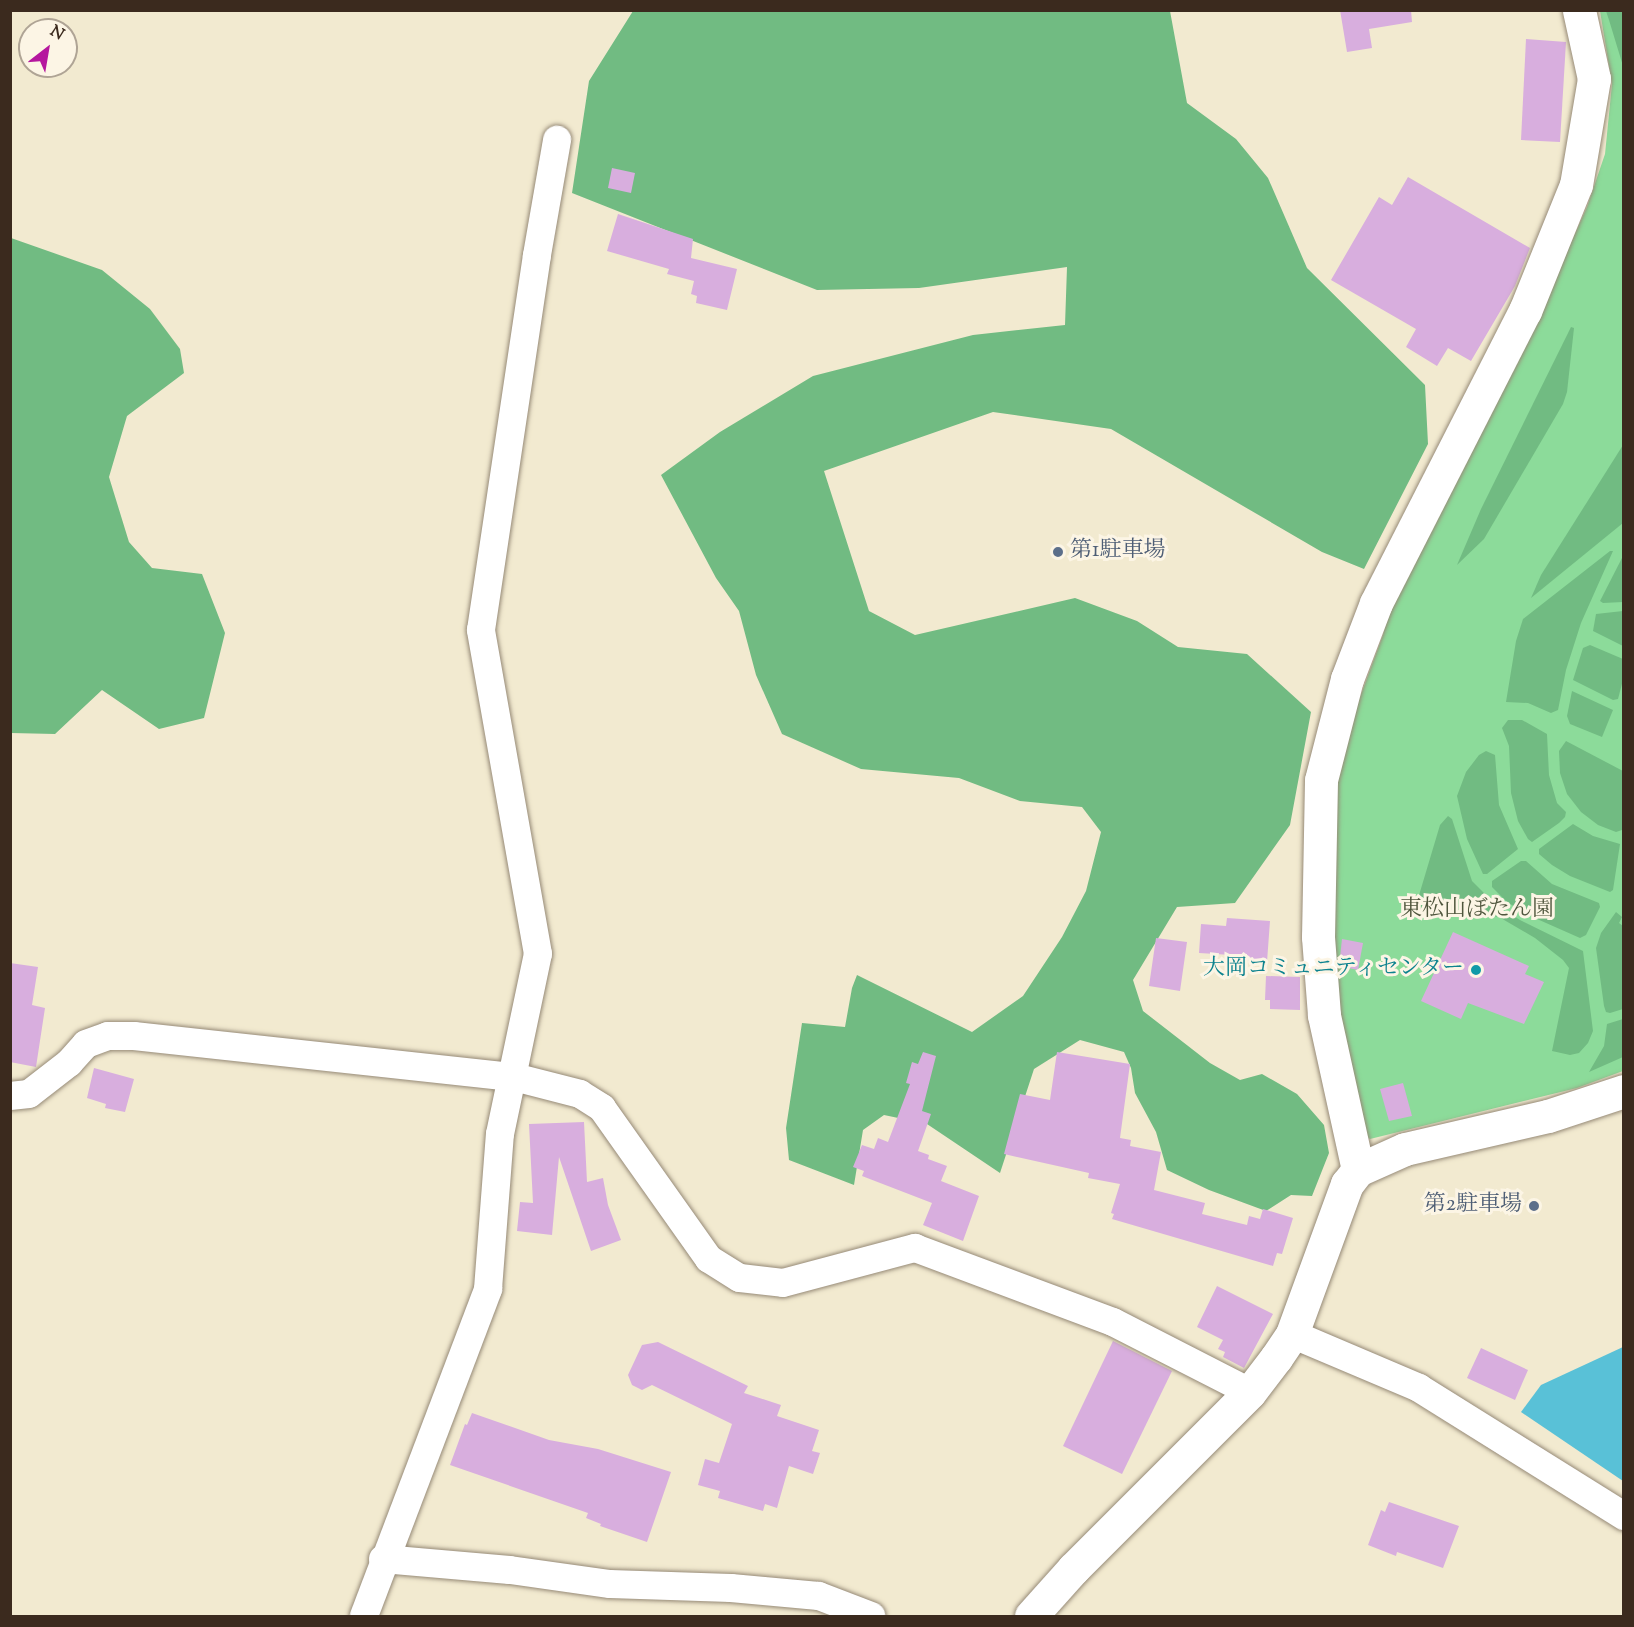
<!DOCTYPE html>
<meta charset="utf-8">
<style>
body{margin:0}
#map{position:relative;width:1634px;height:1627px;overflow:hidden;background:#f2ead0;font-family:"Sorts Mill Goudy","Noto Serif JP",serif}
div>[style]{position:absolute}
.green>*{inset:0;background:#8cdb9a}
.forest>*{inset:0;background:#71bb82}
.water>*{inset:0;background:#59c1d7}
.building>*{inset:0;background:#d8aede}
.roads{filter:drop-shadow(0 0 2px #968a77) drop-shadow(0 0 2px #968a77)}
.minor>*{height:28px;margin:-14px;padding:0 14px;transform-origin:14px;border-radius:14px;background:#fff}
.tertiary>*{height:33px;margin:-16.5px;padding:0 16.5px;transform-origin:16.5px;border-radius:16.5px;background:#fff}
.dots>*{width:16px;height:16px;translate:-50% -50%;box-sizing:border-box;border:3px solid #fcf5e5;border-radius:50%}
span{translate:-50% -50%;white-space:nowrap;text-align:center;line-height:1.15;-webkit-text-stroke:6px #fcf5e5;paint-order:stroke}
.service-label{font-size:22px;color:#4e5e75}
.left{translate:0 -50%;text-align:left}
.right{translate:-100% -50%;text-align:right}
.park-label{font-size:22px;color:#4f563d}
.culture-label{font-size:22px;color:#0d838f}
.frame{position:absolute;inset:0;border:12px solid #3b2a1e;pointer-events:none}
.north{position:absolute;left:18px;top:18px;width:60px;height:60px;box-sizing:border-box;background:#fcf5e5;border:2px solid #afa495;border-radius:50%;rotate:31deg;font-size:16px;font-weight:700;line-height:24px;text-align:center;color:#3b2a1e}
.north::after{content:'';display:block;margin:auto;width:21px;height:27px;background:#b5179e;clip-path:polygon(50% 0,100% 100%,50% 72%,0 100%)}
</style>
<div id="map">
<div class="green">
<div style="clip-path:polygon(1600px 11px,1623px 11px,1623px 1071px,1577px 1088px,1370px 1139px,1363px 1134px,1333px 1001px,1335px 788px,1346px 735px,1383px 635px,1390px 606px,1535px 322px,1587px 207px,1605px 154px,1612px 84px)"></div>
</div>
<div class="forest">
<div style="clip-path:polygon(633px 11px,1170px 11px,1187px 103px,1236px 139px,1268px 178px,1307px 268px,1425px 385px,1428px 444px,1364px 569px,1322px 552px,1111px 429px,993px 412px,824px 471px,869px 611px,915px 635px,1075px 598px,1137px 621px,1178px 647px,1247px 654px,1311px 712px,1290px 825px,1235px 903px,1177px 907px,1133px 980px,1143px 1011px,1210px 1063px,1240px 1080px,1262px 1074px,1297px 1094px,1324px 1125px,1329px 1153px,1312px 1196px,1291px 1195px,1266px 1211px,1209px 1190px,1167px 1170px,1156px 1132px,1135px 1093px,1131px 1068px,1124px 1052px,1080px 1040px,1034px 1069px,1000px 1173px,927px 1124px,884px 1115px,863px 1130px,854px 1185px,789px 1160px,786px 1128px,802px 1023px,845px 1027px,852px 988px,857px 975px,972px 1032px,1023px 996px,1062px 937px,1086px 891px,1101px 832px,1082px 807px,1020px 801px,959px 778px,861px 769px,782px 734px,756px 675px,739px 611px,716px 578px,661px 475px,720px 432px,813px 376px,973px 335px,1065px 325px,1067px 267px,919px 288px,817px 290px,572px 193px,589px 81px)"></div>
<div style="clip-path:polygon(1606px 11px,1623px 11px,1623px 66px,1609px 20px)"></div>
<div style="clip-path:polygon(11px 238px,102px 270px,150px 309px,180px 349px,184px 373px,127px 416px,109px 477px,129px 542px,152px 568px,202px 574px,225px 633px,204px 718px,159px 729px,102px 690px,55px 734px,11px 733px)"></div>
<div style="clip-path:polygon(1571px 327px,1574px 328px,1567px 392px,1563px 404px,1484px 539px,1457px 565px,1481px 509px)"></div>
<div style="clip-path:polygon(1623px 445px,1623px 523px,1531px 598px,1541px 575px)"></div>
<div style="clip-path:polygon(1610px 551px,1613px 551px,1581px 623px,1566px 670px,1558px 710px,1551px 713px,1528px 703px,1506px 702px,1516px 641px,1523px 619px)"></div>
<div style="clip-path:polygon(1623px 556px,1623px 602px,1603px 603px,1600px 601px)"></div>
<div style="clip-path:polygon(1623px 611px,1623px 646px,1593px 631px,1596px 614px)"></div>
<div style="clip-path:polygon(1590px 645px,1623px 659px,1623px 680px,1618px 699px,1613px 700px,1573px 680px,1583px 648px)"></div>
<div style="clip-path:polygon(1572px 691px,1613px 710px,1602px 737px,1570px 724px,1567px 716px)"></div>
<div style="clip-path:polygon(1508px 720px,1522px 720px,1547px 734px,1549px 775px,1557px 803px,1566px 812px,1565px 817px,1559px 823px,1532px 842px,1528px 839px,1518px 821px,1511px 793px,1509px 746px,1502px 728px)"></div>
<div style="clip-path:polygon(1566px 741px,1623px 771px,1622px 830px,1616px 832px,1598px 825px,1581px 812px,1567px 794px,1560px 773px,1559px 751px)"></div>
<div style="clip-path:polygon(1486px 751px,1495px 755px,1499px 805px,1518px 849px,1487px 874px,1483px 874px,1467px 839px,1457px 796px,1466px 772px,1479px 755px)"></div>
<div style="clip-path:polygon(1448px 816px,1452px 819px,1472px 881px,1495px 904px,1520px 920px,1583px 951px,1593px 1031px,1588px 1043px,1579px 1053px,1570px 1055px,1552px 1051px,1569px 968px,1563px 960px,1535px 938px,1499px 917px,1444px 910px,1414px 912px,1440px 825px)"></div>
<div style="clip-path:polygon(1573px 824px,1593px 836px,1620px 844px,1613px 890px,1610px 892px,1570px 876px,1552px 865px,1539px 854px,1539px 849px)"></div>
<div style="clip-path:polygon(1521px 861px,1526px 861px,1552px 884px,1599px 903px,1600px 907px,1586px 935px,1580px 938px,1528px 915px,1507px 902px,1492px 887px,1492px 881px)"></div>
<div style="clip-path:polygon(1616px 912px,1622px 917px,1619px 923px,1623px 926px,1623px 1009px,1610px 1013px,1606px 1012px,1604px 1006px,1596px 948px,1601px 933px)"></div>
<div style="clip-path:polygon(1623px 1019px,1623px 1057px,1589px 1072px,1604px 1046px,1607px 1024px)"></div>
</div>
<div class="water">
<div style="clip-path:polygon(1623px 1347px,1623px 1481px,1521px 1412px,1541px 1385px)"></div>
</div>
<div class="building">
<div style="clip-path:polygon(1340px 10px,1411px 10px,1412px 22px,1369px 29px,1372px 48px,1347px 52px)"></div>
<div style="clip-path:polygon(1526px 39px,1566px 42px,1560px 142px,1521px 140px)"></div>
<div style="clip-path:polygon(612px 168px,635px 173px,631px 193px,608px 188px)"></div>
<div style="clip-path:polygon(1408px 177px,1530px 248px,1515px 286px,1471px 361px,1448px 348px,1437px 366px,1406px 347px,1416px 329px,1331px 280px,1379px 197px,1392px 205px)"></div>
<div style="clip-path:polygon(618px 214px,693px 239px,691px 258px,737px 269px,727px 310px,696px 303px,697px 296px,691px 294px,694px 281px,667px 274px,669px 269px,607px 251px)"></div>
<div style="clip-path:polygon(1227px 918px,1270px 921px,1267px 962px,1248px 961px,1248px 956px,1199px 953px,1201px 924px,1226px 926px)"></div>
<div style="clip-path:polygon(1453px 932px,1529px 966px,1525px 974px,1544px 982px,1524px 1024px,1468px 1003px,1461px 1019px,1421px 1001px)"></div>
<div style="clip-path:polygon(1156px 938px,1187px 942px,1180px 991px,1149px 986px)"></div>
<div style="clip-path:polygon(1342px 939px,1363px 943px,1358px 970px,1339px 966px)"></div>
<div style="clip-path:polygon(10px 963px,38px 967px,32px 1005px,45px 1008px,36px 1067px,10px 1062px)"></div>
<div style="clip-path:polygon(1266px 976px,1300px 977px,1300px 1010px,1270px 1009px,1270px 1000px,1265px 1000px)"></div>
<div style="clip-path:polygon(923px 1052px,936px 1056px,922px 1111px,931px 1114px,918px 1151px,929px 1155px,928px 1159px,947px 1166px,941px 1181px,979px 1196px,963px 1241px,923px 1225px,932px 1203px,862px 1176px,864px 1171px,853px 1167px,862px 1145px,874px 1149px,878px 1138px,888px 1142px,910px 1084px,906px 1083px,912px 1062px,918px 1064px)"></div>
<div style="clip-path:polygon(1057px 1052px,1130px 1064px,1120px 1138px,1131px 1140px,1130px 1146px,1161px 1152px,1154px 1190px,1205px 1203px,1202px 1214px,1247px 1225px,1249px 1216px,1260px 1219px,1263px 1209px,1293px 1218px,1282px 1254px,1277px 1253px,1273px 1266px,1112px 1219px,1114px 1214px,1111px 1213px,1120px 1184px,1088px 1178px,1089px 1173px,1004px 1154px,1020px 1094px,1050px 1100px)"></div>
<div style="clip-path:polygon(94px 1068px,134px 1079px,125px 1112px,105px 1108px,106px 1104px,87px 1098px)"></div>
<div style="clip-path:polygon(1403px 1083px,1412px 1116px,1389px 1121px,1380px 1089px)"></div>
<div style="clip-path:polygon(584px 1122px,587px 1182px,603px 1178px,608px 1205px,621px 1240px,591px 1251px,559px 1157px,552px 1235px,517px 1231px,520px 1202px,533px 1203px,529px 1124px)"></div>
<div style="clip-path:polygon(1217px 1286px,1273px 1314px,1244px 1368px,1223px 1357px,1225px 1352px,1218px 1349px,1223px 1340px,1197px 1327px)"></div>
<div style="clip-path:polygon(1113px 1341px,1172px 1371px,1122px 1474px,1063px 1446px)"></div>
<div style="clip-path:polygon(658px 1342px,748px 1386px,744px 1393px,781px 1405px,777px 1416px,819px 1430px,812px 1451px,820px 1453px,813px 1474px,789px 1466px,777px 1508px,765px 1504px,763px 1511px,718px 1498px,720px 1491px,698px 1485px,705px 1459px,719px 1463px,732px 1424px,652px 1385px,642px 1390px,632px 1385px,628px 1375px,642px 1345px)"></div>
<div style="clip-path:polygon(1481px 1348px,1528px 1370px,1515px 1400px,1467px 1378px)"></div>
<div style="clip-path:polygon(472px 1413px,549px 1440px,598px 1449px,671px 1472px,647px 1542px,600px 1526px,601px 1524px,586px 1518px,588px 1513px,450px 1465px,465px 1424px,467px 1425px)"></div>
<div style="clip-path:polygon(1389px 1502px,1459px 1526px,1443px 1568px,1397px 1552px,1396px 1556px,1368px 1545px,1381px 1510px,1385px 1512px)"></div>
</div>
<div class="roads">
<div class="minor">
<div style="left:10px;top:1096px;width:19px;rotate:-6deg"></div>
<div style="left:29px;top:1094px;width:51px;rotate:-37.8deg"></div>
<div style="left:69px;top:1063px;width:25px;rotate:-48deg"></div>
<div style="left:86px;top:1044px;width:23px;rotate:-20deg"></div>
<div style="left:108px;top:1036px;width:26px"></div>
<div style="left:134px;top:1036px;width:382px;rotate:6.2deg"></div>
<div style="left:514px;top:1077px;width:68px;rotate:14.4deg"></div>
<div style="left:580px;top:1094px;width:26px;rotate:32deg"></div>
<div style="left:602px;top:1108px;width:185px;rotate:54.7deg"></div>
<div style="left:709px;top:1259px;width:36px;rotate:32deg"></div>
<div style="left:740px;top:1278px;width:43px;rotate:6.6deg"></div>
<div style="left:783px;top:1283px;width:137px;rotate:-14.9deg"></div>
<div style="left:915px;top:1248px;width:211px;rotate:20.5deg"></div>
<div style="left:1113px;top:1322px;width:154px;rotate:27.1deg"></div>
<div style="left:1292px;top:1334px;width:138px;rotate:23deg"></div>
<div style="left:1419px;top:1388px;width:242px;rotate:32deg"></div>
<div style="left:383px;top:1559px;width:127px;rotate:5deg"></div>
<div style="left:510px;top:1570px;width:101px;rotate:8deg"></div>
<div style="left:610px;top:1584px;width:121px;rotate:1.9deg"></div>
<div style="left:731px;top:1588px;width:88px;rotate:5.2deg"></div>
<div style="left:819px;top:1596px;width:56px;rotate:21deg"></div>
<div style="left:364px;top:1616px;width:350px;rotate:-69.2deg"></div>
<div style="left:488px;top:1289px;width:155px;rotate:-85.6deg"></div>
<div style="left:500px;top:1134px;width:184px;rotate:-78.1deg"></div>
<div style="left:538px;top:954px;width:329px;rotate:-100deg"></div>
<div style="left:481px;top:630px;width:379px;rotate:-81.5deg"></div>
<div style="left:537px;top:255px;width:117px;rotate:-80.1deg"></div>
</div>
<div class="tertiary">
<div style="left:1358px;top:1170px;width:159px;rotate:-102.4deg"></div>
<div style="left:1324px;top:1015px;width:78px;rotate:-94.4deg"></div>
<div style="left:1318px;top:937px;width:157px;rotate:-88.9deg"></div>
<div style="left:1321px;top:780px;width:104px;rotate:-75.6deg"></div>
<div style="left:1347px;top:679px;width:81px;rotate:-69.1deg"></div>
<div style="left:1376px;top:603px;width:328px;rotate:-63deg"></div>
<div style="left:1525px;top:311px;width:136px;rotate:-68deg"></div>
<div style="left:1576px;top:185px;width:108px;rotate:-80.4deg"></div>
<div style="left:1594px;top:79px;width:71px;rotate:-102.3deg"></div>
<div style="left:1031px;top:1616px;width:63px;rotate:-48.2deg"></div>
<div style="left:1073px;top:1569px;width:250px;rotate:-45deg"></div>
<div style="left:1250px;top:1392px;width:43px;rotate:-52.6deg"></div>
<div style="left:1276px;top:1358px;width:29px;rotate:-56deg"></div>
<div style="left:1292px;top:1334px;width:160px;rotate:-69.9deg"></div>
<div style="left:1347px;top:1184px;width:18px;rotate:-52deg"></div>
<div style="left:1358px;top:1170px;width:51px;rotate:-24.1deg"></div>
<div style="left:1405px;top:1149px;width:147px;rotate:-13deg"></div>
<div style="left:1548px;top:1116px;width:80px;rotate:-18.2deg"></div>
</div>
</div>
<div class="dots">
<div style="left:1058px;top:552px;background:#5c6f8a"></div>
<div style="left:1476px;top:970px;background:#0f9aa8"></div>
<div style="left:1534px;top:1206px;background:#5c6f8a"></div>
</div>
<div class="service-label">
<span class="left" style="left:1070px;top:552px">第1駐車場</span>
<span class="right" style="left:1522px;top:1206px">第2駐車場</span>
</div>
<div class="park-label">
<span style="left:1477px;top:911px">東松山ぼたん園</span>
</div>
<div class="culture-label">
<span class="right" style="left:1464px;top:970px">大岡コミュニティセンター</span>
</div>
<div class="frame"></div>
<div class="north">N</div>
</div>
